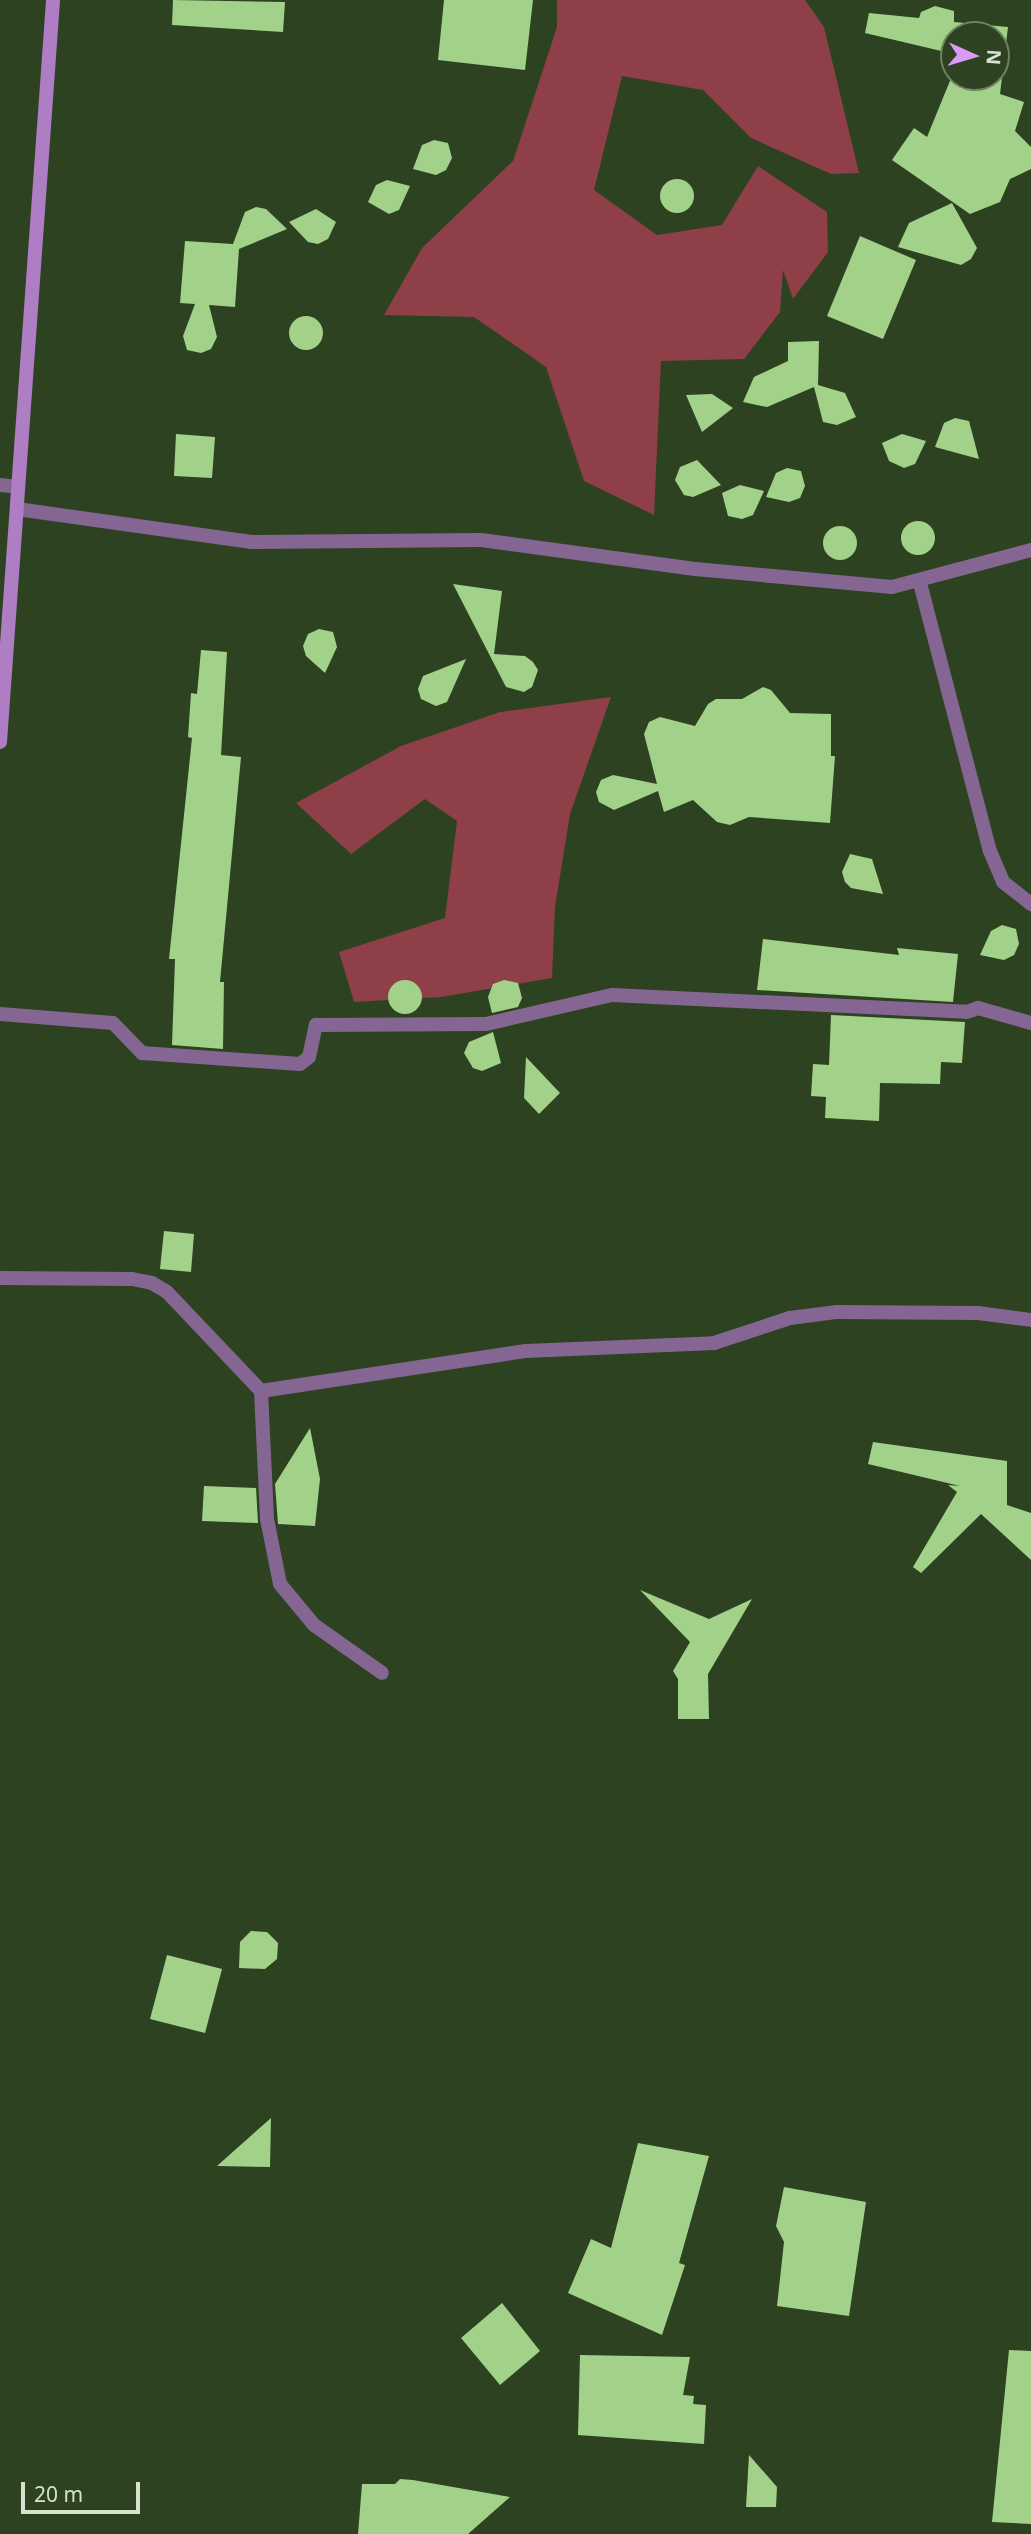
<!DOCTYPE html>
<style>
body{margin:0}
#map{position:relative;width:1031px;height:2534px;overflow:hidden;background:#2d4221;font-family:"Noto Sans",sans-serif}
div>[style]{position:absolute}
.green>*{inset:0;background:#8e3f48}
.building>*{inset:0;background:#a2d28a}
.round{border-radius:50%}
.lane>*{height:14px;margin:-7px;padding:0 7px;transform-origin:7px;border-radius:7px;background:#856692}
.street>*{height:14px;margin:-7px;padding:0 7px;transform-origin:7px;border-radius:7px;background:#856692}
.secondary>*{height:14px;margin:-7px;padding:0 7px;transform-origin:7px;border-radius:7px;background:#ae7dc3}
span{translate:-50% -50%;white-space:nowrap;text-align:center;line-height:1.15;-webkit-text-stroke:7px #2d4221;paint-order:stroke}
.north{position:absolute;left:940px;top:21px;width:70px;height:70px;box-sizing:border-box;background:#2d4221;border:2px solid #708266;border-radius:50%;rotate:94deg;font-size:19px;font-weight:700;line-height:28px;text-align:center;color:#d4e2ce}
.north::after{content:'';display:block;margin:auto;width:24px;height:32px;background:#da9af6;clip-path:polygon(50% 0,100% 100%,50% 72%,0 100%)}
.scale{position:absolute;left:21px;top:2482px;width:119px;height:32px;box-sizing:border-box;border:4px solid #d4e2ce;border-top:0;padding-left:9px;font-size:21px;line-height:24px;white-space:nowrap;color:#d4e2ce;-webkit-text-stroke:5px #2d4221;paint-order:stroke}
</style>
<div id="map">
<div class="green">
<div style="clip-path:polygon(557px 0,805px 0,824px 27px,859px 173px,831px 174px,751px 138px,703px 90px,622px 76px,594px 190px,657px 235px,722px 225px,758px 166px,827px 212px,828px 252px,793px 299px,783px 270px,780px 312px,744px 359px,661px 361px,654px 515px,584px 481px,546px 367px,474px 317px,384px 315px,422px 248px,513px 161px,557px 27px)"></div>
<div style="clip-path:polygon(611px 697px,570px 814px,555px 907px,552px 978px,441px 997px,354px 1002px,339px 952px,445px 918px,457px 821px,425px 799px,351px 854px,296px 803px,401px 746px,500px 712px)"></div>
</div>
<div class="building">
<div style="clip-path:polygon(173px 0,285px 2px,283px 32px,172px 25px)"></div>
<div style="clip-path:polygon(444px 0,533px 0,525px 70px,438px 60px)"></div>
<div style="clip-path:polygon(935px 6px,954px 11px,954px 22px,1008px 27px,1000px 94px,1024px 102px,1015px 131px,1031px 147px,1031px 169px,1010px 179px,1000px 202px,970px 214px,892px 160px,914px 128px,927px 137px,954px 71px,954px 77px,996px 77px,996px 35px,954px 35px,954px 54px,865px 33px,869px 13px,919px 18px,921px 12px)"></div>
<div style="clip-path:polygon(434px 140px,448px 143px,452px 158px,446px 170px,436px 175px,413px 169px,422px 145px)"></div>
<div class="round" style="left:660px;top:179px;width:34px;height:34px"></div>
<div style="clip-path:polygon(387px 180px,410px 186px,399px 210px,389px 214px,368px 202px,376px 185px)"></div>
<div style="clip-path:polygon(952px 203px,977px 248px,971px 259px,961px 265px,898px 247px,909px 223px)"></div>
<div style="clip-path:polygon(256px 207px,266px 209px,287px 229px,239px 249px,235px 307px,209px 305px,217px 337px,211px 349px,201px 353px,187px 350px,183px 336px,195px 304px,180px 303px,185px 241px,233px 244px,245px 212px)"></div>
<div style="clip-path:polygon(316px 209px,336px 222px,328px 239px,318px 244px,308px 242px,289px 222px)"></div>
<div style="clip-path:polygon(860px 236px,916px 260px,883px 339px,827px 316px)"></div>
<div class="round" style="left:289px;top:316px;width:34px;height:34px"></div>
<div style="clip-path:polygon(819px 341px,818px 385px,845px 393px,856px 417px,837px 425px,823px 422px,814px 387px,767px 407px,743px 402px,754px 377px,788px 361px,788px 342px)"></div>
<div style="clip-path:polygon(712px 394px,733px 408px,702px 432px,686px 395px)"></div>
<div style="clip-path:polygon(955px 418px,969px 421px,979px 459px,935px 447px,944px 423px)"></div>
<div style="clip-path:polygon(176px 434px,215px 437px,212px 478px,174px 476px)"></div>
<div style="clip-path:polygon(902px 434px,926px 441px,915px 464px,904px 468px,889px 461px,882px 443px)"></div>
<div style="clip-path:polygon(697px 460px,721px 485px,693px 497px,684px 495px,675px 480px,680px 467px)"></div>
<div style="clip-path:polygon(787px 468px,801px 471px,805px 486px,800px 498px,789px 502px,766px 497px,776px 473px)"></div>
<div style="clip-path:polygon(740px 485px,764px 491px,753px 515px,742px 519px,728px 516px,722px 493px)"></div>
<div class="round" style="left:901px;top:521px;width:34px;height:34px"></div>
<div class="round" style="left:823px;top:526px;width:34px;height:34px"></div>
<div style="clip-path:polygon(453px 584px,502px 591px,494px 654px,525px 656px,533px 662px,538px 670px,532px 687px,524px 692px,506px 687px)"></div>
<div style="clip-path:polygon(319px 629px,333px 632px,337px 647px,325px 673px,306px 656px,303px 646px,308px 634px)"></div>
<div style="clip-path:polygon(201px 650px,227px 652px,221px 755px,241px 757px,220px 982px,224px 982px,223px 1049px,172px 1045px,175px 959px,169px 959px,192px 738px,188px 737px,191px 693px,197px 694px)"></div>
<div style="clip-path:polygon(466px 659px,447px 702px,436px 706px,421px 699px,418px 689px,423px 676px)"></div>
<div style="clip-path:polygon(763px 687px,771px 690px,790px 713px,831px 714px,831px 756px,835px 756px,830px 823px,749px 817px,730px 825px,717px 822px,693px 800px,664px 812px,658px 791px,614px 810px,599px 802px,596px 792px,601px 780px,613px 775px,657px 784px,644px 734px,649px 722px,660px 717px,695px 726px,708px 704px,716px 699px,742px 699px)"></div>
<div style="clip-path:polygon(850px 854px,872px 859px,883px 894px,851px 888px,845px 882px,842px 872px)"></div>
<div style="clip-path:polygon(1002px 925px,1016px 929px,1019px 944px,1014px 955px,1004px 960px,980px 955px,991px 931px)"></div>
<div style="clip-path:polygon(763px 939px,899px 955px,897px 948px,958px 954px,953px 1002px,757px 990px)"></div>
<div style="clip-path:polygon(504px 980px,518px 983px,522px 998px,518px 1007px,492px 1013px,488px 997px,493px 984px)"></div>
<div class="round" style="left:388px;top:980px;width:34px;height:34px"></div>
<div style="clip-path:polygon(831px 1015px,965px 1022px,962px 1063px,941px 1062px,940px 1084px,880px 1083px,879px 1121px,825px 1118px,826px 1097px,811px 1096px,813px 1064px,829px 1065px)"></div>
<div style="clip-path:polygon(493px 1032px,501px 1063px,482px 1071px,473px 1068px,464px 1053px,469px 1042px)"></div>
<div style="clip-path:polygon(526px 1057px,560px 1093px,539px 1114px,524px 1098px)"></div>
<div style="clip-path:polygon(164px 1231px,194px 1234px,191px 1272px,160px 1269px)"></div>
<div style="clip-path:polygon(310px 1428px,320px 1479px,315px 1526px,278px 1524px,275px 1484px)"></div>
<div style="clip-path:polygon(873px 1442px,1007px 1461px,1007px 1505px,1031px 1513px,1031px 1560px,981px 1514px,921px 1573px,913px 1567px,957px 1492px,948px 1485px,960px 1486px,868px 1464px)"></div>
<div style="clip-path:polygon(204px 1486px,256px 1488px,258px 1523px,202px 1521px)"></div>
<div style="clip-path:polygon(640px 1590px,709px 1619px,752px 1599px,708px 1674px,709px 1719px,678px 1719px,678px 1679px,673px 1671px,690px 1642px)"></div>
<div style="clip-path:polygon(251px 1931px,267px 1932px,278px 1943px,277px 1959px,265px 1969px,239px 1968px,240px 1942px)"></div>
<div style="clip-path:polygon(167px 1955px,222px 1969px,205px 2033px,150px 2019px)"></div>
<div style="clip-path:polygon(271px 2118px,270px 2167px,217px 2166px)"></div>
<div style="clip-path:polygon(638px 2143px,709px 2156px,679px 2263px,685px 2265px,662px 2335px,568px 2293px,591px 2239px,611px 2248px)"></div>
<div style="clip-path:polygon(784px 2187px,866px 2202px,849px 2316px,777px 2306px,784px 2242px,776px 2226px)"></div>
<div style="clip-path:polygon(502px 2303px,540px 2351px,500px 2385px,461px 2338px)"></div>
<div style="clip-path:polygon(1009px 2350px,1031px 2351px,1031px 2524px,992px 2522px)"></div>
<div style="clip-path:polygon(580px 2355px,690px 2357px,683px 2395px,694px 2396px,693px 2404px,706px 2405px,704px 2444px,578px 2435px)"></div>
<div style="clip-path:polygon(749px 2455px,777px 2487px,776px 2507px,746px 2507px)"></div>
<div style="clip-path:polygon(400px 2479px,413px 2480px,510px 2497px,468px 2534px,358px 2534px,362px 2484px,395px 2484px)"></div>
</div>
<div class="lane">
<div style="left:0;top:485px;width:18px;rotate:6deg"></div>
</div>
<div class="street">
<div style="left:17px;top:509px;width:237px;rotate:8deg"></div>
<div style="left:252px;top:542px;width:229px;rotate:-0.5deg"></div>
<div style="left:481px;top:540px;width:216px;rotate:7.7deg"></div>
<div style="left:695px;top:569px;width:198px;rotate:5.2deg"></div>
<div style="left:892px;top:587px;width:144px;rotate:-14.9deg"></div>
<div style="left:920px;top:583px;width:277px;rotate:75.4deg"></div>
<div style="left:990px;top:851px;width:34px;rotate:67deg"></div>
<div style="left:1003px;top:882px;width:36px;rotate:38deg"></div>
<div style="left:0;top:1014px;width:113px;rotate:4.6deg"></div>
<div style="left:113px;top:1023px;width:42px;rotate:46deg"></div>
<div style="left:142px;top:1053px;width:158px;rotate:4deg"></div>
<div style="left:300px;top:1064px;width:11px;rotate:-38deg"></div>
<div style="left:309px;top:1057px;width:33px;rotate:-78deg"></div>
<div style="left:316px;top:1025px;width:170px;rotate:-0.3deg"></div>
<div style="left:486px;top:1024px;width:129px;rotate:-13deg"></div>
<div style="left:612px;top:995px;width:355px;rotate:2.7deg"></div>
<div style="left:967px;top:1012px;width:12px;rotate:-20deg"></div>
<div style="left:978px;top:1008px;width:55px;rotate:15.8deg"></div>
<div style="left:0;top:1278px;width:132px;rotate:0.4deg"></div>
<div style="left:132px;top:1279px;width:20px;rotate:11deg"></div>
<div style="left:152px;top:1283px;width:17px;rotate:31deg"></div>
<div style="left:167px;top:1292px;width:137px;rotate:46.5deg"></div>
<div style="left:261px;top:1391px;width:128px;rotate:87.3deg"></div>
<div style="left:267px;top:1519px;width:66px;rotate:78.7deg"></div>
<div style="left:280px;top:1584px;width:53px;rotate:50.3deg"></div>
<div style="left:314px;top:1625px;width:83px;rotate:35.2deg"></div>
<div style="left:261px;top:1391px;width:268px;rotate:-8.6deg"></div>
<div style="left:526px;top:1351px;width:188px;rotate:-2.4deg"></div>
<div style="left:714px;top:1343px;width:80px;rotate:-18.2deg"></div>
<div style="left:790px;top:1318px;width:46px;rotate:-7.4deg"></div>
<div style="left:836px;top:1312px;width:142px;rotate:0.4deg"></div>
<div style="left:978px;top:1313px;width:53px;rotate:7.5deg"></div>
</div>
<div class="secondary">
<div style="left:0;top:742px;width:744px;rotate:-85.91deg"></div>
</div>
<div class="north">N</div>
<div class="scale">20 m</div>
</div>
